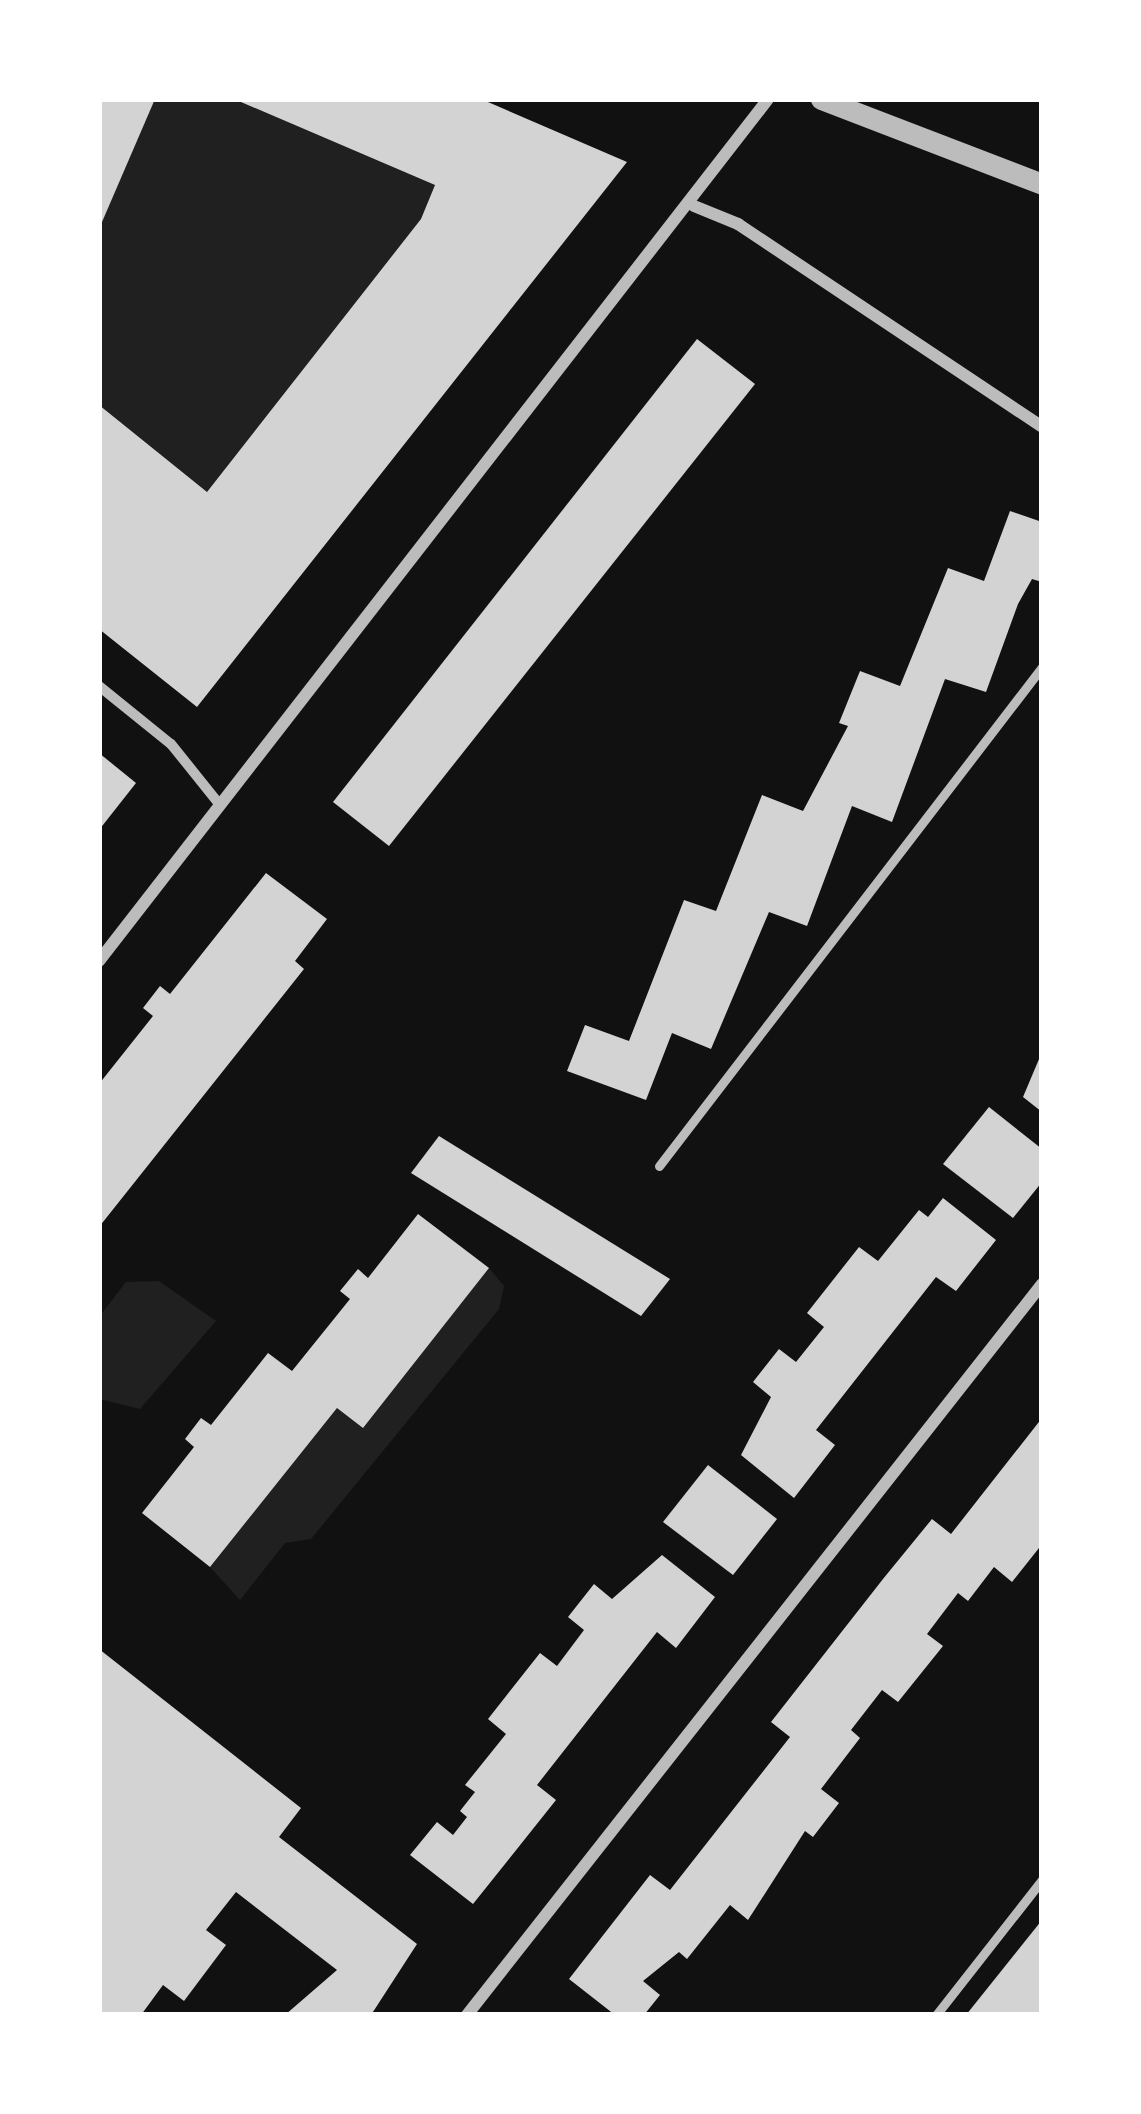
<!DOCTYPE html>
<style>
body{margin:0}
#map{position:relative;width:1141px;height:2114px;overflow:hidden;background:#111;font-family:Arial,sans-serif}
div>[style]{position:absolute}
.green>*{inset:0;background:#202020}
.building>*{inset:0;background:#d3d3d3}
.service>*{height:9px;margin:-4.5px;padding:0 4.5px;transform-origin:4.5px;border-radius:4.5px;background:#bcbcbc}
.pedestrian>*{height:10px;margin:-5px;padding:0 5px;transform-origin:5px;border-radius:5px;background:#bcbcbc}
.minor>*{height:12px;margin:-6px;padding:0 6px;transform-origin:6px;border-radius:6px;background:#bcbcbc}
.tertiary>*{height:21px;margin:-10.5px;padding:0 10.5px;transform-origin:10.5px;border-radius:10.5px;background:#bcbcbc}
span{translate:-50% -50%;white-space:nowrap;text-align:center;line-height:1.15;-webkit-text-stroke:9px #fff;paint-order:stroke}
.frame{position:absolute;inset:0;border:102px solid #fff;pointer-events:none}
</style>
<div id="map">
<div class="green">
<div style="clip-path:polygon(155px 99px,234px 99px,435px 185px,421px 219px,207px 492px,99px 406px,99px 229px)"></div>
<div style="clip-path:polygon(489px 1268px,504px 1286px,499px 1309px,311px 1539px,285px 1543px,240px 1600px,210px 1567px,337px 1408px,363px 1427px)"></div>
<div style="clip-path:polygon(159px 1281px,216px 1321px,140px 1409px,99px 1399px,99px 1317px,126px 1282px)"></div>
</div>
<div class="building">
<div style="clip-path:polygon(99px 99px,155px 99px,99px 229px)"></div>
<div style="clip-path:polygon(234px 99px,481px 99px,627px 162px,197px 707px,99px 629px,99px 405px,207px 492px,421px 219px,435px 185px)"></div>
<div style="clip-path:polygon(697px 339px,755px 384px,389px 846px,333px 802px)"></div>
<div style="clip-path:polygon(1010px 511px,1042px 522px,1042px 582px,1032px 579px,1018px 604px,986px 692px,945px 679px,892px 822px,852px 806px,807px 926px,769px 912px,711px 1049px,672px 1033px,646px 1100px,567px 1071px,585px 1025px,629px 1041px,684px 900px,716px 911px,762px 795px,803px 811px,848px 726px,839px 723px,860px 671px,900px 686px,948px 568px,984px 581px)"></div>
<div style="clip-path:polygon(99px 753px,136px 783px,99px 830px)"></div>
<div style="clip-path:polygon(266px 873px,327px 919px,295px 961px,304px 969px,99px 1227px,99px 1084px,153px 1016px,143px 1008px,160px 986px,170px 994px)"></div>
<div style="clip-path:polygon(1042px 1052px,1042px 1112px,1023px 1097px)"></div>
<div style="clip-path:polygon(989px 1107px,1042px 1149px,1042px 1182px,1013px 1218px,943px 1164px)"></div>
<div style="clip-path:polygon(439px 1136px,670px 1279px,641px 1316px,411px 1173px)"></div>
<div style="clip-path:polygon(943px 1198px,996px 1240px,956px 1291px,936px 1277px,816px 1430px,835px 1445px,794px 1498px,741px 1455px,771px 1397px,753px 1382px,779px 1349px,796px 1362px,824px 1327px,807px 1313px,859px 1247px,878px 1261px,919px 1210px,928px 1217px)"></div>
<div style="clip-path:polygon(418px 1214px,489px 1268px,363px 1428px,337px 1408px,210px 1567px,142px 1513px,194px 1447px,185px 1439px,201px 1418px,211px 1425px,268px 1353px,292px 1371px,350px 1299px,340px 1291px,358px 1269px,368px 1278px)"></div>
<div style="clip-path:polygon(1042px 1418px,1039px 1548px,1012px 1582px,994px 1567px,968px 1601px,958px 1593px,927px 1634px,943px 1646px,898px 1702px,882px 1690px,851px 1730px,860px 1738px,821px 1789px,839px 1803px,813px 1837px,805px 1831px,748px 1920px,730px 1905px,687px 1959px,679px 1952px,643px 1981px,660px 1995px,644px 2015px,615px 2015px,569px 1979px,650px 1875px,670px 1890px,790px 1737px,771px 1722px,883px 1579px,932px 1519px,951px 1534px)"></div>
<div style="clip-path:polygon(708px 1465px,777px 1519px,733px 1575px,663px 1522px)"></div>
<div style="clip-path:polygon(662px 1555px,715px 1597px,676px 1648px,657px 1632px,537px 1785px,556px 1800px,473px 1904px,410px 1855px,437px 1822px,453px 1835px,467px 1817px,460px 1811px,475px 1792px,465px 1785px,506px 1734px,488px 1719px,540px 1653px,557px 1666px,584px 1630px,568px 1617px,594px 1584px,612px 1599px)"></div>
<div style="clip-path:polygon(99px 1649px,301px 1808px,279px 1837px,417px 1944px,371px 2015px,285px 2015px,337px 1970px,236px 1892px,206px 1930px,226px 1945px,184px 2001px,163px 1985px,141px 2015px,99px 2015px)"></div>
<div style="clip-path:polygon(1042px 1920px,1042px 2015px,966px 2015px)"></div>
</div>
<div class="service">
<div style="left:659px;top:1166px;width:629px;rotate:-52.49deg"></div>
<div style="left:936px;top:2015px;width:172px;rotate:-51.9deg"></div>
</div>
<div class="pedestrian">
<div style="left:99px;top:686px;width:92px;rotate:38.9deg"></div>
<div style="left:171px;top:744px;width:78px;rotate:51.2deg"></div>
</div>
<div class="minor">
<div style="left:694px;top:206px;width:48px;rotate:22.2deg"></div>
<div style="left:738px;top:224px;width:366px;rotate:33.7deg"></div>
<div style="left:99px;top:961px;width:1091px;rotate:-52.18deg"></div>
<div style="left:467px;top:2015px;width:930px;rotate:-51.81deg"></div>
</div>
<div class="tertiary">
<div style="left:821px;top:99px;width:237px;rotate:21deg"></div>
</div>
<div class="frame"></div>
</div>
